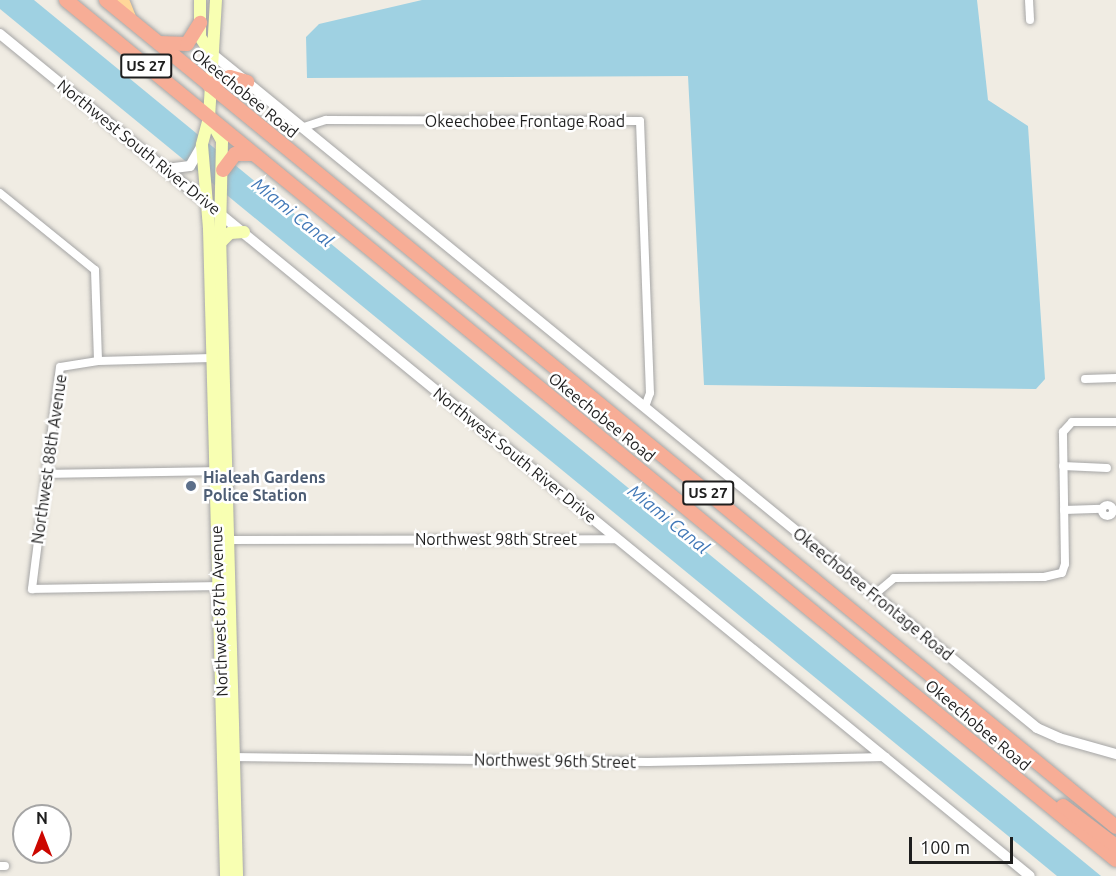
<!DOCTYPE html>
<style>
body{margin:0}
#map{position:relative;width:1116px;height:876px;overflow:hidden;background:#f0ece3;font-family:Ubuntu,sans-serif}
div>[style]{position:absolute}
.water>*{inset:0;background:#9fd1e2}
.roads{filter:drop-shadow(0 0 2px #a5a5a5) drop-shadow(0 0 2px #a5a5a5)}
.minor>*{height:8px;margin:-4px;padding:0 4px;transform-origin:4px;border-radius:4px;background:#fff}
.minor>.ring{margin:-4px;padding:0;box-sizing:content-box;background:none;border:8px solid #fff;border-radius:50%}
.tertiary>*{height:10px;margin:-5px;padding:0 5px;transform-origin:5px;border-radius:5px;background:#fff}
.secondary>*{height:12px;margin:-6px;padding:0 6px;transform-origin:6px;border-radius:6px;background:#f8ffb2}
.primary>*{height:12px;margin:-6px;padding:0 6px;transform-origin:6px;border-radius:6px;background:#ffd799}
.trunk>*{height:14px;margin:-7px;padding:0 7px;transform-origin:7px;border-radius:7px;background:#f7ad96}
.dots>*{width:16px;height:16px;translate:-50% -50%;box-sizing:border-box;border:3px solid #fff;border-radius:50%}
span{translate:-50% -50%;white-space:nowrap;text-align:center;line-height:1.15;-webkit-text-stroke:5px #fff;paint-order:stroke}
.shield-label span{padding:2px 4px;background:#fff;border:2px solid;border-radius:4px;-webkit-text-stroke-width:0}
.shield-label{font-size:15px;color:#1e1e1e;font-weight:700}
.street-label{font-size:16px;color:#1e1e1e}
.service-label{font-size:16px;color:#4e5e75;font-weight:700}
.left{translate:0 -50%;text-align:left}
.water-label{font-size:18px;color:#4178b7;font-style:italic}
.north{position:absolute;left:12px;top:804px;width:60px;height:60px;box-sizing:border-box;background:#fff;border:2px solid #a5a5a5;border-radius:50%;rotate:0deg;font-size:16px;font-weight:700;line-height:24px;text-align:center;color:#1e1e1e}
.north::after{content:'';display:block;margin:auto;width:21px;height:27px;background:#cc0700;clip-path:polygon(50% 0,100% 100%,50% 72%,0 100%)}
.scale{position:absolute;left:909px;top:837px;width:104px;height:27px;box-sizing:border-box;border:3px solid #1e1e1e;border-top:0;padding-left:8px;font-size:18px;line-height:21px;white-space:nowrap;color:#1e1e1e;-webkit-text-stroke:4px #fff;paint-order:stroke}
</style>
<div id="map">
<div class="water">
<div style="clip-path:polygon(0 0,34px 0,1101px 876px,1057px 876px,0 9px)"></div>
<div style="clip-path:polygon(422px 0,977px 0,988px 100px,1028px 126px,1045px 379px,1036px 389px,704px 385px,688px 76px,307px 78px,306px 37px,319px 24px)"></div>
</div>
<div class="roads">
<div class="minor">
<div style="left:1029px;top:0;width:20px;rotate:87deg"></div>
<div style="left:304px;top:127px;width:23px;rotate:-18deg"></div>
<div style="left:326px;top:120px;width:314px;rotate:0.2deg"></div>
<div style="left:640px;top:121px;width:272px;rotate:87.9deg"></div>
<div style="left:650px;top:393px;width:15px;rotate:110deg"></div>
<div style="left:0;top:193px;width:122px;rotate:39deg"></div>
<div style="left:95px;top:270px;width:91px;rotate:88.1deg"></div>
<div style="left:212px;top:358px;width:114px;rotate:178.5deg"></div>
<div style="left:98px;top:361px;width:38px;rotate:171deg"></div>
<div style="left:60px;top:367px;width:224px;rotate:97.2deg"></div>
<div style="left:32px;top:589px;width:186px;rotate:-0.9deg"></div>
<div style="left:1085px;top:379px;width:31px;rotate:-2deg"></div>
<div style="left:1063px;top:466px;width:44px;rotate:2.6deg"></div>
<div style="left:46px;top:474px;width:173px;rotate:-1deg"></div>
<div class="ring" style="left:1101.5px;top:504.5px;width:3px;height:3px"></div>
<div style="left:1064px;top:510px;width:38px;rotate:-2deg"></div>
<div style="left:228px;top:540px;width:389px;rotate:-0.1deg"></div>
<div style="left:874px;top:595px;width:26px;rotate:-40deg"></div>
<div style="left:894px;top:578px;width:150px;rotate:-0.4deg"></div>
<div style="left:1044px;top:577px;width:18px;rotate:-13deg"></div>
<div style="left:1062px;top:573px;width:9px;rotate:-72deg"></div>
<div style="left:1065px;top:564px;width:132px;rotate:-90.9deg"></div>
<div style="left:1063px;top:432px;width:13px;rotate:-48deg"></div>
<div style="left:1072px;top:422px;width:44px"></div>
<div style="left:230px;top:757px;width:418px;rotate:0.7deg"></div>
<div style="left:648px;top:762px;width:238px;rotate:-1.2deg"></div>
<div style="left:0;top:866px;width:5px"></div>
</div>
<div class="tertiary">
<div style="left:0;top:34px;width:1330px;rotate:39.27deg"></div>
<div style="left:210px;top:52px;width:1068px;rotate:39.26deg"></div>
<div style="left:1037px;top:728px;width:24px;rotate:24deg"></div>
<div style="left:1059px;top:738px;width:59px;rotate:15.7deg"></div>
<div style="left:166px;top:169px;width:24px;rotate:-7deg"></div>
<div style="left:190px;top:166px;width:24px;rotate:-60deg"></div>
</div>
<div class="secondary">
<div style="left:200px;top:0;width:37px;rotate:90deg"></div>
<div style="left:200px;top:37px;width:18px;rotate:56deg"></div>
<div style="left:216px;top:0;width:118px;rotate:93.4deg"></div>
<div style="left:209px;top:118px;width:28px;rotate:105deg"></div>
<div style="left:202px;top:145px;width:84px;rotate:85.2deg"></div>
<div style="left:209px;top:229px;width:647px;rotate:88.49deg"></div>
<div style="left:210px;top:119px;width:25px;rotate:61deg"></div>
<div style="left:222px;top:141px;width:93px;rotate:91.2deg"></div>
<div style="left:220px;top:234px;width:642px;rotate:88.48deg"></div>
<div style="left:221px;top:242px;width:13px;rotate:-45deg"></div>
<div style="left:230px;top:233px;width:14px;rotate:-4deg"></div>
</div>
<div class="primary">
<div style="left:123px;top:0;width:22px;rotate:68deg"></div>
</div>
<div class="trunk">
<div style="left:66px;top:0;width:1357px;rotate:39.32deg"></div>
<div style="left:106px;top:0;width:1305px;rotate:39.31deg"></div>
<div style="left:159px;top:43px;width:28px;rotate:2deg"></div>
<div style="left:187px;top:44px;width:25px;rotate:-58deg"></div>
<div style="left:209px;top:85px;width:22px;rotate:-21deg"></div>
<div style="left:230px;top:77px;width:18px;rotate:16deg"></div>
<div style="left:223px;top:170px;width:20px;rotate:-53deg"></div>
<div style="left:235px;top:154px;width:18px"></div>
<div style="left:1063px;top:806px;width:66px;rotate:37deg"></div>
</div>
</div>
<div class="dots">
<div style="left:191px;top:486px;background:#5c6f8a"></div>
</div>
<div class="shield-label">
<span style="left:146px;top:66px">US 27</span>
<span style="left:708px;top:493px">US 27</span>
</div>
<div class="street-label">
<span style="left:245px;top:93px;rotate:39deg">Okeechobee Road</span>
<span style="left:525px;top:121px">Okeechobee Frontage Road</span>
<span style="left:139px;top:147px;rotate:39deg">Northwest South River Drive</span>
<span style="left:602px;top:417px;rotate:39deg">Okeechobee Road</span>
<span style="left:515px;top:455px;rotate:39deg">Northwest South River Drive</span>
<span style="left:49px;top:459px;rotate:-82deg">Northwest 88th Avenue</span>
<span style="left:496px;top:539px">Northwest 98th Street</span>
<span style="left:873px;top:594px;rotate:39deg">Okeechobee Frontage Road</span>
<span style="left:219px;top:611px;rotate:-92deg">Northwest 87th Avenue</span>
<span style="left:978px;top:725px;rotate:40deg">Okeechobee Road</span>
<span style="left:555px;top:761px;rotate:1deg">Northwest 96th Street</span>
</div>
<div class="service-label">
<span class="left" style="left:203px;top:486px">Hialeah Gardens<br>Police Station</span>
</div>
<div class="water-label">
<span style="left:293px;top:212px;rotate:39deg">Miami Canal</span>
<span style="left:669px;top:519px;rotate:39deg">Miami Canal</span>
</div>
<div class="north">N</div>
<div class="scale">100 m</div>
</div>
